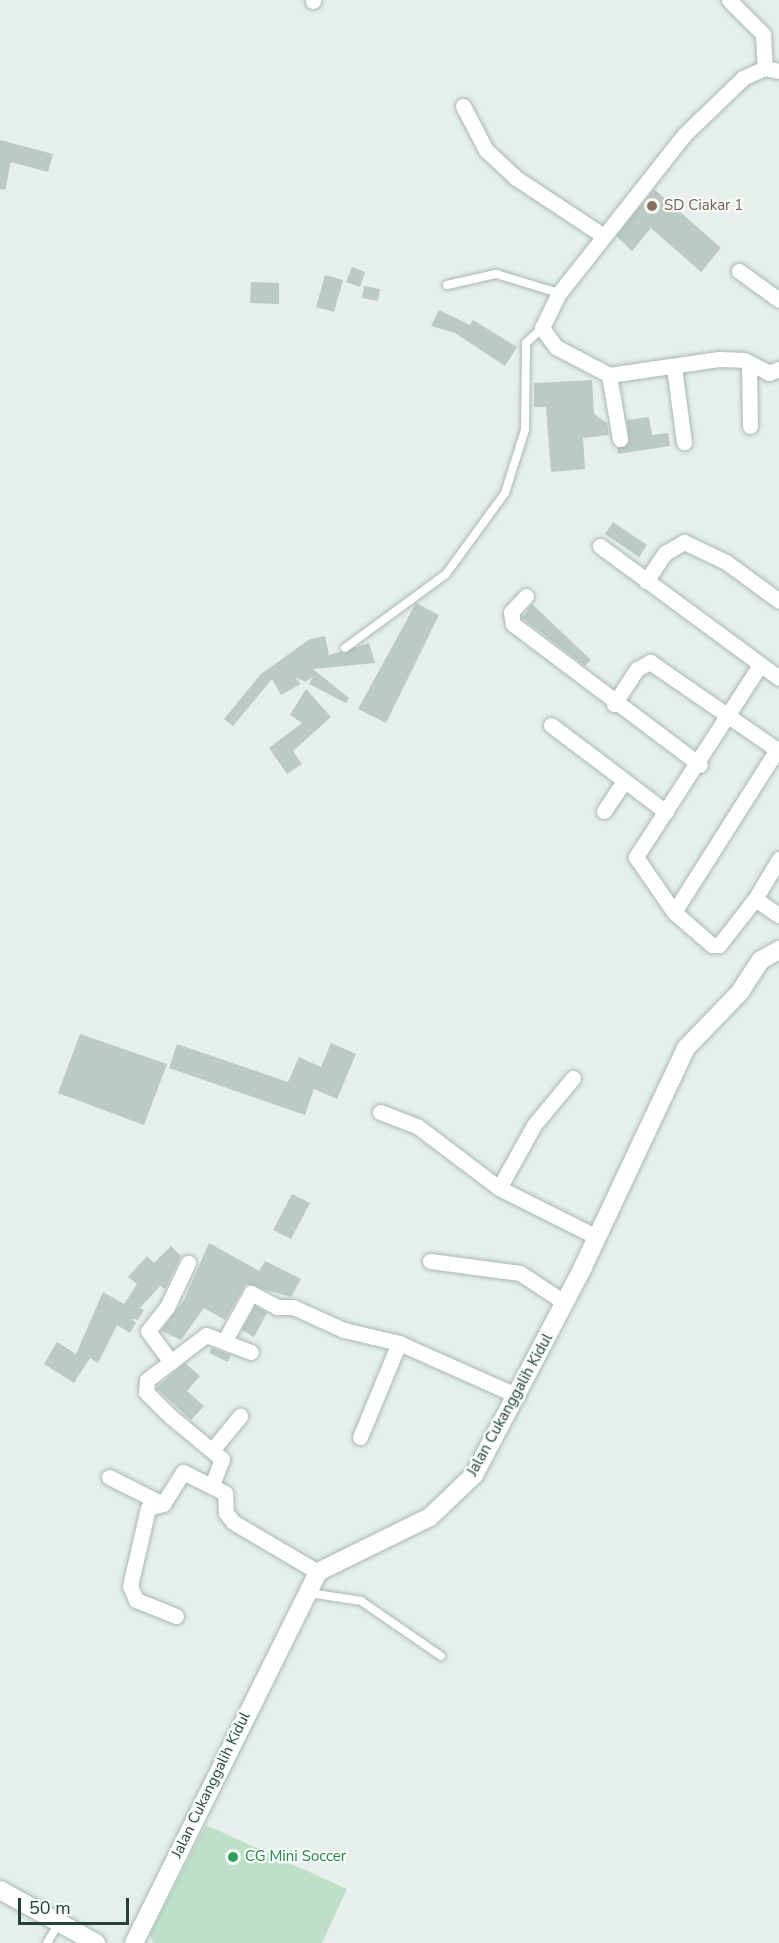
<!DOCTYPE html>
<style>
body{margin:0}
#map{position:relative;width:779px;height:1943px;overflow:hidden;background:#e6efeb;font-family:"Nunito Sans",sans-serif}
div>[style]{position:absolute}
.green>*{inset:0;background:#bfe0c8}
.building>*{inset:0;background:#bbcac4}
.roads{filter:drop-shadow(0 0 2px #a8b8b2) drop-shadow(0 0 2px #a8b8b2)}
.service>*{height:8px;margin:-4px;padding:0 4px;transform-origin:4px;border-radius:4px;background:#fff}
.minor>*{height:15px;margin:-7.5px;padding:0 7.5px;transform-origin:7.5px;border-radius:7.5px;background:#fff}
.tertiary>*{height:18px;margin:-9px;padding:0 9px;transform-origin:9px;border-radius:9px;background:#fff}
.dots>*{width:16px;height:16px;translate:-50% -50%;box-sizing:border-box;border:3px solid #f7fbf9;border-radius:50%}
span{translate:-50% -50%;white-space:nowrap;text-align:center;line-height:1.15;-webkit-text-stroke:4.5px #f7fbf9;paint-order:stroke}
.education-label{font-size:15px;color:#785e54}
.left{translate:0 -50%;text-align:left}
.street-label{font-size:15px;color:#24423a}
.leisure-label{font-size:15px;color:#27864d}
.scale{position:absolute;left:18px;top:1898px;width:111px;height:27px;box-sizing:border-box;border:3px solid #24423a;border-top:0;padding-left:8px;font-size:18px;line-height:21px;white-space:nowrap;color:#24423a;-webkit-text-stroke:4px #f7fbf9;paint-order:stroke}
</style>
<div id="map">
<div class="green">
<div style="clip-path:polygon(206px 1825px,347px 1889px,322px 1943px,153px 1943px,150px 1934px)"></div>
</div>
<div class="building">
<div style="clip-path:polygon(0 140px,53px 154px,48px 172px,11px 162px,5px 190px,0 189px)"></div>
<div style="clip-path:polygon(654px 189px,721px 248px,701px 272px,651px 228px,632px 251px,616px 236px)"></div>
<div style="clip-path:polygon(352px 267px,365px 272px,360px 287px,346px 282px)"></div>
<div style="clip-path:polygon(325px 275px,343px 280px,334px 312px,316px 307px)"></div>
<div style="clip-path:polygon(251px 282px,279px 283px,279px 304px,250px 303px)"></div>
<div style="clip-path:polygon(364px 286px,380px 289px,378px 301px,362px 298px)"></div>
<div style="clip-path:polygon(439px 310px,470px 325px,473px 320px,517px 347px,505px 366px,455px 333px,431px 326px)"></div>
<div style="clip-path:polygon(592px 380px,594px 414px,607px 423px,609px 435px,583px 438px,585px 469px,551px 472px,546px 407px,534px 407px,534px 383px)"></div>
<div style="clip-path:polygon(649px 417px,652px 435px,668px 433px,670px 446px,618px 454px,617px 448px,629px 442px,627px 420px)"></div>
<div style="clip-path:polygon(613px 522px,647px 545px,639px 557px,605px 534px)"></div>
<div style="clip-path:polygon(416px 603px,439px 615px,386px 723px,358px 709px)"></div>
<div style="clip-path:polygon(532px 604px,591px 660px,585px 666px,522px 618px)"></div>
<div style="clip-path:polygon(325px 636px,329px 655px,369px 643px,375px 663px,313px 669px,349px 698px,346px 703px,309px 684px,313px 677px,305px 682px,295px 677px,301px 684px,281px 695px,272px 679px,233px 726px,224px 719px,261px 674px,310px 639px)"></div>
<div style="clip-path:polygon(306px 689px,331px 717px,293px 751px,302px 764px,287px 774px,269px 748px,302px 723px,290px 715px)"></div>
<div style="clip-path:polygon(80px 1034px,167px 1064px,144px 1125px,58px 1093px)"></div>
<div style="clip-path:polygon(331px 1043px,356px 1054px,337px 1099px,314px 1089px,305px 1115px,169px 1068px,177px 1044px,288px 1082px,299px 1057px,321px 1067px)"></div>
<div style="clip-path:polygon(292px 1194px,310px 1203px,291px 1239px,273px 1230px)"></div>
<div style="clip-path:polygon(209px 1243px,259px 1271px,265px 1261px,301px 1279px,291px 1297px,246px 1284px,225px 1320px,204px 1308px,181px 1340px,161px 1331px,184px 1300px)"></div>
<div style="clip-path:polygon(171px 1246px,181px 1256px,165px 1289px,160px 1286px,140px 1308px,144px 1310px,138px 1320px,132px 1319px,136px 1323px,130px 1333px,117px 1325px,98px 1363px,90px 1358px,74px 1383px,44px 1364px,57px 1342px,76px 1354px,103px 1292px,124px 1304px,137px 1284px,128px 1277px,147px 1256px,154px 1263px)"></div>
<div style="clip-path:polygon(255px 1306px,267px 1313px,254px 1337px,242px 1330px)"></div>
<div style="clip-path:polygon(212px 1348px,231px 1355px,228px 1362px,209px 1353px)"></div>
<div style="clip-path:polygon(185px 1363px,200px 1376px,187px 1391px,204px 1406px,191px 1420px,156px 1388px)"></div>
</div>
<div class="roads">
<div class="service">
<div style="left:447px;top:285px;width:50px;rotate:-12.7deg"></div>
<div style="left:496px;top:274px;width:66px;rotate:16.8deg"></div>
<div style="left:345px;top:648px;width:125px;rotate:-36.2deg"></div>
<div style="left:446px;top:574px;width:100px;rotate:-53.9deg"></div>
<div style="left:505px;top:493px;width:66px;rotate:-72.4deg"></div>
<div style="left:525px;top:430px;width:87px;rotate:-89.3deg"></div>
<div style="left:526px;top:343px;width:22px;rotate:-43deg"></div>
<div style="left:309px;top:1593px;width:53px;rotate:8.7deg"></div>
<div style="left:361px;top:1601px;width:97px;rotate:34.5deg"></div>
<div style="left:47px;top:1943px;width:23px;rotate:-59deg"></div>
</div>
<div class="minor">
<div style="left:729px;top:0;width:48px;rotate:45deg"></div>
<div style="left:763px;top:34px;width:34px;rotate:87deg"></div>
<div style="left:313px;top:1px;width:1px;rotate:-90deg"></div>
<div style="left:779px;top:71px;width:14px;rotate:-168deg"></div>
<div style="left:765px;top:68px;width:24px;rotate:156deg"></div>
<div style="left:743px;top:78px;width:82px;rotate:136deg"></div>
<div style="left:684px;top:135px;width:201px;rotate:128.3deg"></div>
<div style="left:559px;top:293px;width:39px;rotate:116deg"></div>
<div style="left:542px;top:328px;width:24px;rotate:54deg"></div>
<div style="left:556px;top:347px;width:60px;rotate:27.8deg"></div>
<div style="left:609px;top:375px;width:111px;rotate:-8.3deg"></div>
<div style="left:719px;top:359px;width:25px;rotate:2deg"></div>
<div style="left:744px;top:360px;width:28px;rotate:27deg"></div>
<div style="left:769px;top:373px;width:11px;rotate:-22deg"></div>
<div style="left:463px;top:106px;width:50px;rotate:62.4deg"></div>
<div style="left:486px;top:150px;width:41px;rotate:43deg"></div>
<div style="left:516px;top:178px;width:103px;rotate:33.5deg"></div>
<div style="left:739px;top:271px;width:49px;rotate:35.9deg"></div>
<div style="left:749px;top:363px;width:63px;rotate:89.1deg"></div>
<div style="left:674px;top:367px;width:76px;rotate:82.4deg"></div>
<div style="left:609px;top:375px;width:65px;rotate:80.2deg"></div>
<div style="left:600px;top:546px;width:222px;rotate:36.4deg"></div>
<div style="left:646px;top:581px;width:34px;rotate:-56deg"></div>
<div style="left:665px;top:553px;width:22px;rotate:-30deg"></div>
<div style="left:684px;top:542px;width:47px;rotate:25.5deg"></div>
<div style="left:726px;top:562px;width:66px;rotate:36.3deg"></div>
<div style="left:526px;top:596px;width:22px;rotate:133deg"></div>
<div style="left:511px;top:612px;width:12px;rotate:81deg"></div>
<div style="left:513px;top:624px;width:234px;rotate:37deg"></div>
<div style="left:760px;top:665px;width:229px;rotate:122.9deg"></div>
<div style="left:636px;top:857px;width:67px;rotate:55.4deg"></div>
<div style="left:674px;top:912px;width:50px;rotate:41deg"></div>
<div style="left:712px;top:945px;width:7px"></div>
<div style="left:719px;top:945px;width:58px;rotate:-52deg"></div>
<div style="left:755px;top:899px;width:47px;rotate:-59deg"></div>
<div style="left:614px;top:704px;width:42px;rotate:-56.7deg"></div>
<div style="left:637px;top:669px;width:15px;rotate:-28deg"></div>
<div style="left:650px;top:662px;width:157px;rotate:34.6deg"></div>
<div style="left:551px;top:725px;width:144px;rotate:37.1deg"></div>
<div style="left:604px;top:811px;width:36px;rotate:-56deg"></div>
<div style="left:755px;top:899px;width:29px;rotate:34deg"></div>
<div style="left:674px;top:912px;width:192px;rotate:-57.6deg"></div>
<div style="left:380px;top:1112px;width:40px;rotate:21deg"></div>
<div style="left:417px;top:1126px;width:103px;rotate:37.1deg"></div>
<div style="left:499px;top:1188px;width:110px;rotate:26.6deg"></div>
<div style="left:499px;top:1188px;width:72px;rotate:-60.9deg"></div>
<div style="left:534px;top:1125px;width:61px;rotate:-50.3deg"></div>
<div style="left:430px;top:1261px;width:91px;rotate:7.6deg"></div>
<div style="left:520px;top:1273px;width:53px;rotate:33.4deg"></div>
<div style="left:225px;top:1340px;width:54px;rotate:-61deg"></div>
<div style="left:251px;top:1293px;width:30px;rotate:28deg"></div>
<div style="left:277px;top:1307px;width:16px"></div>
<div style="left:293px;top:1307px;width:56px;rotate:24.3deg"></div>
<div style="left:344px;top:1330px;width:57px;rotate:13.3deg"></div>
<div style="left:399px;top:1343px;width:130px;rotate:24deg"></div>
<div style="left:170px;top:1361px;width:37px;rotate:-126deg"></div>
<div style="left:148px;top:1331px;width:31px;rotate:-52deg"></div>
<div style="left:167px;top:1307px;width:49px;rotate:-64.5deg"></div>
<div style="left:360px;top:1437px;width:102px;rotate:-67.5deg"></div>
<div style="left:213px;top:1449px;width:43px;rotate:-50.7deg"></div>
<div style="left:109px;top:1477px;width:60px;rotate:26.6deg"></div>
<div style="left:212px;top:1485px;width:28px;rotate:-69deg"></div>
<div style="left:222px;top:1459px;width:67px;rotate:-140.4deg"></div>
<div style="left:170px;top:1416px;width:34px;rotate:-135deg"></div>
<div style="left:146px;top:1392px;width:12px;rotate:-85deg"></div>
<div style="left:147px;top:1380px;width:74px;rotate:-37.3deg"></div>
<div style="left:206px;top:1335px;width:48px;rotate:20.7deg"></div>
<div style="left:176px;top:1616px;width:43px;rotate:-158.2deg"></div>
<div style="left:136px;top:1600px;width:15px;rotate:-113deg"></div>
<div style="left:130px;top:1586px;width:80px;rotate:-77deg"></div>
<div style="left:148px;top:1508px;width:16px;rotate:-15deg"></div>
<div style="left:163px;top:1504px;width:38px;rotate:-58deg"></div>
<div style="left:183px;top:1472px;width:47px;rotate:26.6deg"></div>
<div style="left:225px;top:1493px;width:20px;rotate:87deg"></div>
<div style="left:226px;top:1513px;width:11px;rotate:52deg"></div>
<div style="left:233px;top:1522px;width:99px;rotate:30.5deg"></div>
</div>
<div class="tertiary">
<div style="left:0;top:1890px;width:110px;rotate:28.9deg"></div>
<div style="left:134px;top:1943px;width:414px;rotate:-63.6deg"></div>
<div style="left:318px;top:1572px;width:125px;rotate:-26.2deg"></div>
<div style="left:430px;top:1517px;width:61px;rotate:-43.7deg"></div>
<div style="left:474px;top:1475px;width:235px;rotate:-62.3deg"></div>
<div style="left:583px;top:1267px;width:242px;rotate:-64.8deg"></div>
<div style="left:686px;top:1048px;width:78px;rotate:-46deg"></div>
<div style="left:740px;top:992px;width:38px;rotate:-57deg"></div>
<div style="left:761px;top:960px;width:21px;rotate:-29deg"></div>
</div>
</div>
<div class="dots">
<div style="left:652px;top:206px;background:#8d6e63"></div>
<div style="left:233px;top:1857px;background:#2e9e5b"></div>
</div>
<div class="education-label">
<span class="left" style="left:664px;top:206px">SD Ciakar 1</span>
</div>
<div class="street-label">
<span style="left:510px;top:1405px;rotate:-61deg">Jalan Cukanggalih Kidul</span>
<span style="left:211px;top:1785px;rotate:-64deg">Jalan Cukanggalih Kidul</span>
</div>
<div class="leisure-label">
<span class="left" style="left:245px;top:1857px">CG Mini Soccer</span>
</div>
<div class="scale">50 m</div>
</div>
